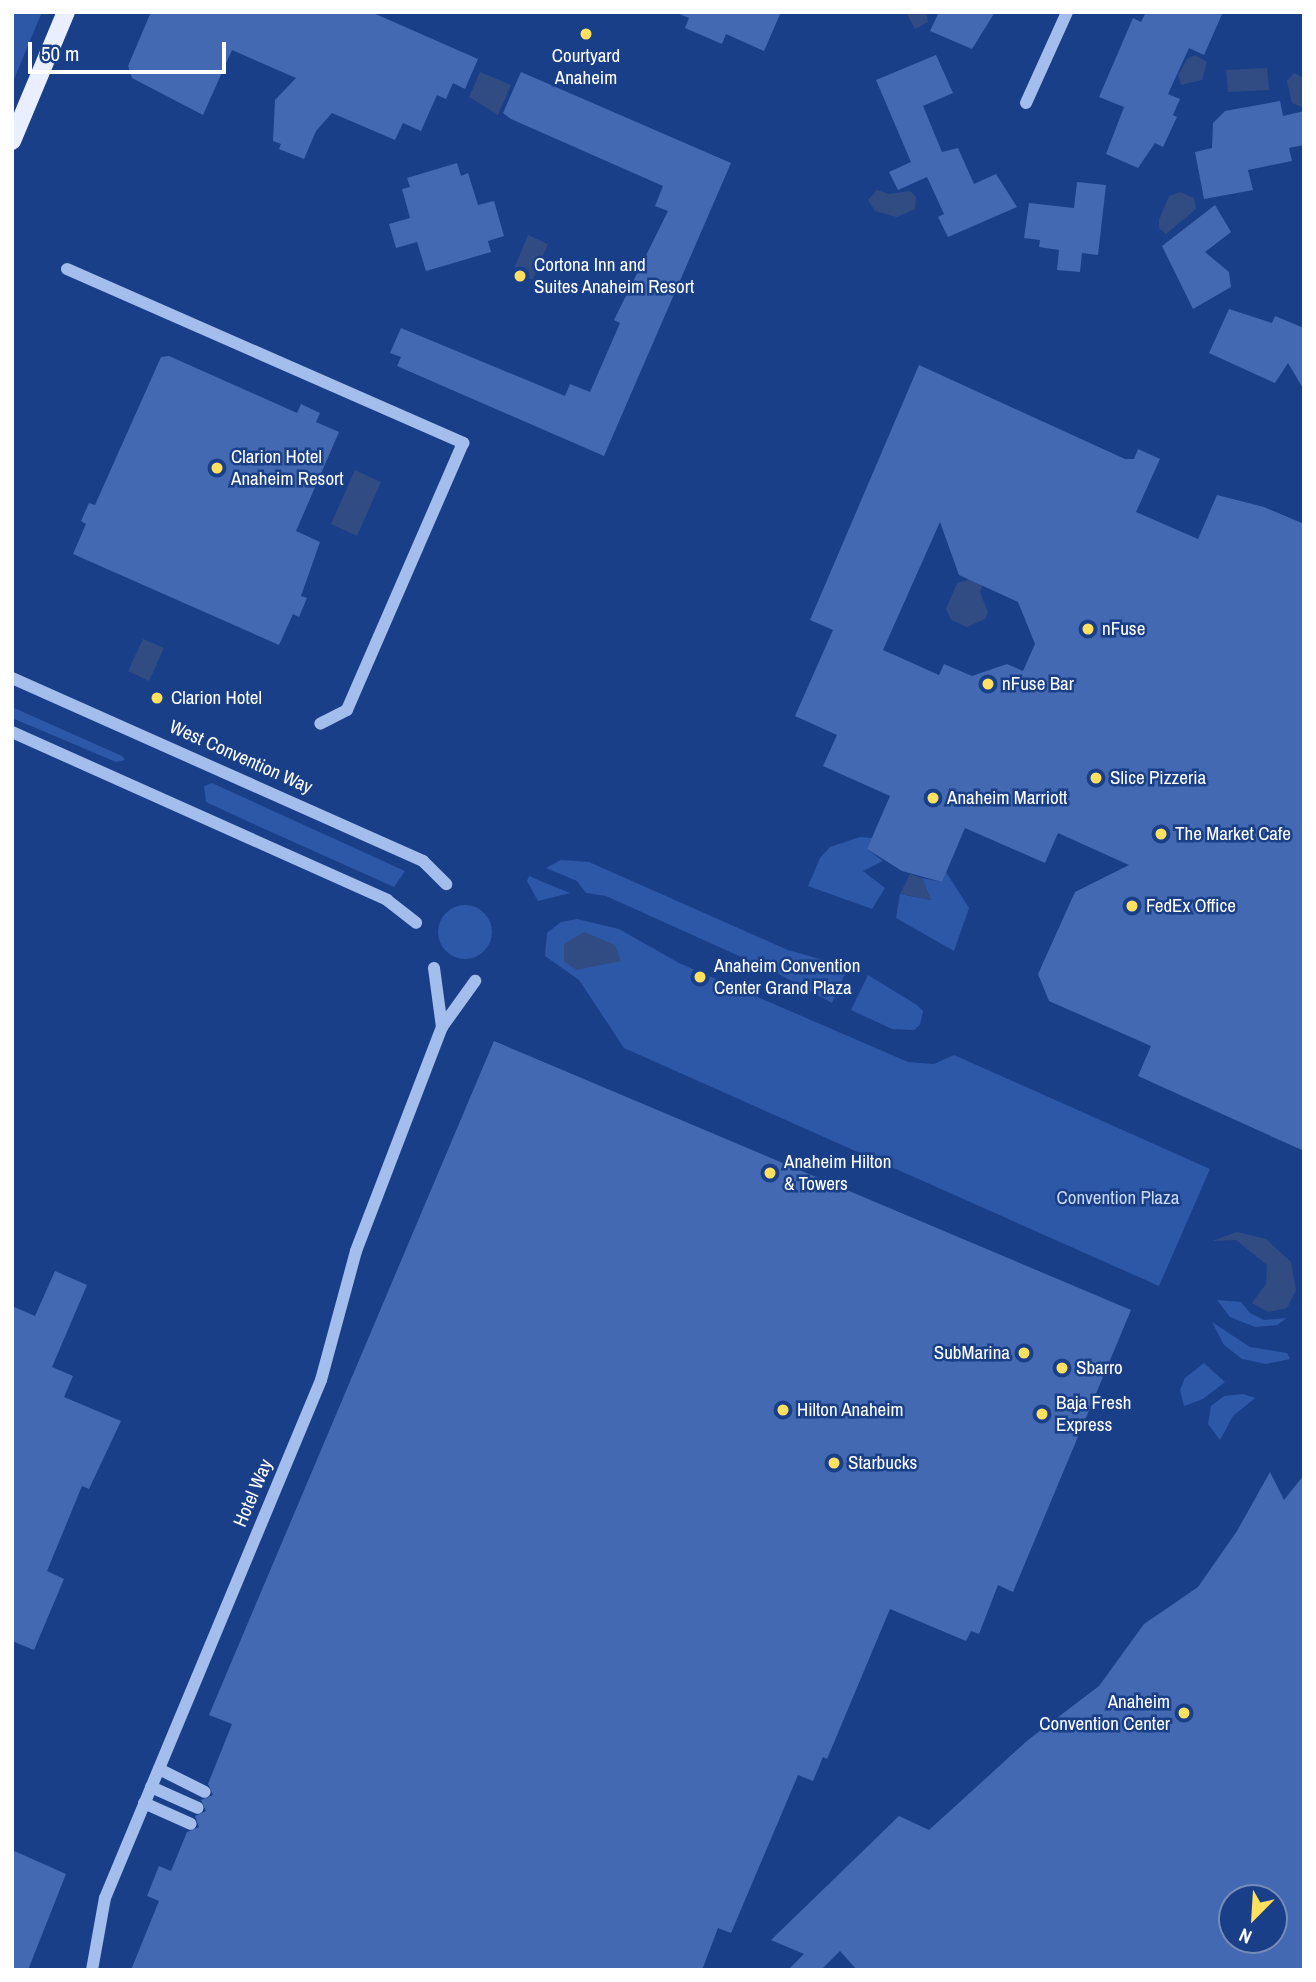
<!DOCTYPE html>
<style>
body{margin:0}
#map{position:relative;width:1316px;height:1982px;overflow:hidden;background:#1a3f89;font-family:"Archivo Narrow",sans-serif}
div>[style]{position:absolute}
.green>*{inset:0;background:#2d57a7}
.round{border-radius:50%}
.water>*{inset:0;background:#304c83}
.building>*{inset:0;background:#4369b2}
.minor>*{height:12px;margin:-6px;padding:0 6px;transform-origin:6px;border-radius:6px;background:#a3bded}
.major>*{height:18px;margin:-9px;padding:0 9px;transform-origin:9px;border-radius:9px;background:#e9efff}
.dots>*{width:19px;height:19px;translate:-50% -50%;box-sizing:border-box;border:4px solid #1a3f89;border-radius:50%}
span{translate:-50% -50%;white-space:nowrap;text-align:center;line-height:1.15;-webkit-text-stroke:5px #1a3f89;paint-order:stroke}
.poi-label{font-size:19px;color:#fff}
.left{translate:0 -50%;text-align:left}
.right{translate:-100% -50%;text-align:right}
.street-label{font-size:19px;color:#fff}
.park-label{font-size:19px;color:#c8daf9}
.frame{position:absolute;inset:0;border:14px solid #fff;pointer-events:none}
.north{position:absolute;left:1218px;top:1884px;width:70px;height:70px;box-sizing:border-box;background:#1a3f89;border:2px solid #768cb8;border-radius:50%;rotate:204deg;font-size:19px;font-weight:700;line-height:28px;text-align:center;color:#fff}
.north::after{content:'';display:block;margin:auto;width:24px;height:32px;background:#ffe15f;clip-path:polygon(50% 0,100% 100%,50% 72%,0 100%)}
.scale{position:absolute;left:28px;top:42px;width:198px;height:32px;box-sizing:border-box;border:4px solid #fff;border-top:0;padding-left:9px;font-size:21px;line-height:24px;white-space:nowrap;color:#fff;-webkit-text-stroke:5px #1a3f89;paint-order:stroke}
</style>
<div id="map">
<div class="green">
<div style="clip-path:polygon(15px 12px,42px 12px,12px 84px,12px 18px)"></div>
<div style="clip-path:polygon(12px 707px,122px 756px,125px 760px,116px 762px,12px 718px)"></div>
<div style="clip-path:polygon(212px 783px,405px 871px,394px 887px,247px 821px,206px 802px,204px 786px)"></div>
<div style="clip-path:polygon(860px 837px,872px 838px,867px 849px,883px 861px,863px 871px,885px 888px,872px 909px,808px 886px,820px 858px,830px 847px)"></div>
<div style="clip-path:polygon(561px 860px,589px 862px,788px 950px,848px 967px,832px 1003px,777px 973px,606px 896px,586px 893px,577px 881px,546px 868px)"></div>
<div style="clip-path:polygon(946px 872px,969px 908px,954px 951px,896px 918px,900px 894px,931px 900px,922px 878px,942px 882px)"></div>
<div style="clip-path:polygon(529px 876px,543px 882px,570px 893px,538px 901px,527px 881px)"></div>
<div class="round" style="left:438px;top:905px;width:54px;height:54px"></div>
<div style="clip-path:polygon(577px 919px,619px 929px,679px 963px,908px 1062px,934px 1064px,954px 1055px,1210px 1169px,1159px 1286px,624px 1048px,579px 980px,545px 956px,547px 933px,561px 922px)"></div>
<div style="clip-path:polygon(868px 975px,917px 1005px,923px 1011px,920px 1025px,914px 1030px,892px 1029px,851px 1010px)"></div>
<div style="clip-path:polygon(1217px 1300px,1241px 1302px,1250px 1313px,1264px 1320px,1287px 1318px,1277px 1325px,1255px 1327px,1230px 1317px)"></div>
<div style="clip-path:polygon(1212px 1322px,1250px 1347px,1287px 1353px,1290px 1359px,1266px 1364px,1242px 1359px,1224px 1345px)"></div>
<div style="clip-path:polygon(1204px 1363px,1225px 1382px,1203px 1399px,1184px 1406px,1180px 1390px,1185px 1378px)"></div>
<div style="clip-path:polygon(1243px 1394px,1255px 1398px,1233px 1416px,1220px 1440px,1208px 1424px,1211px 1406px,1224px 1396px)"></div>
</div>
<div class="water">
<div style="clip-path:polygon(906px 12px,926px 12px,928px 22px,915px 29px)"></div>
<div style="clip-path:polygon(1195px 55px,1207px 62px,1202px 80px,1181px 85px,1178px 75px,1187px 59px)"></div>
<div style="clip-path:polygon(1267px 68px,1269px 90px,1228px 92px,1226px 70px)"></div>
<div style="clip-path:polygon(480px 72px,511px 85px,498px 115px,469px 97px)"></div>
<div style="clip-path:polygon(1294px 73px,1304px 78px,1304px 108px,1292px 103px,1287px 81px)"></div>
<div style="clip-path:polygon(877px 190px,889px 194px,910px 191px,916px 197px,915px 209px,897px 217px,875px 211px,868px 200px)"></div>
<div style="clip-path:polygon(1180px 192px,1194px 198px,1196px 209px,1166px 234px,1159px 228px,1159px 220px,1169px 196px)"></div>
<div style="clip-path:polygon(528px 235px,548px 244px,533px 279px,527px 279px,513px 271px)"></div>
<div style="clip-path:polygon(355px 470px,381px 482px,357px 536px,331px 524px)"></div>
<div style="clip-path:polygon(983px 543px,989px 570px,980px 592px,988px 612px,985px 619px,967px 627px,951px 620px,946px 609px,957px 583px,967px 580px)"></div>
<div style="clip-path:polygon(143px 639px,164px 648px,149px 681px,128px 671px)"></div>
<div style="clip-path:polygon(910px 874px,922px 878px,931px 900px,900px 894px)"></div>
<div style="clip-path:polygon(584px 932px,615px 945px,621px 961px,576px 970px,564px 961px,564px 944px)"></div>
<div style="clip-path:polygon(1237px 1232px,1266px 1239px,1291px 1262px,1296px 1290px,1287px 1308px,1268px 1312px,1252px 1303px,1266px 1284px,1267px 1265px,1236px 1240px,1212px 1241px)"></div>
</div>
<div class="building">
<div style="clip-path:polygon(151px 12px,371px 12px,478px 59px,465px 89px,453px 83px,446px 99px,437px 95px,421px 131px,403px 123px,395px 140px,332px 113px,316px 131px,304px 159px,279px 149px,281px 144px,273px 141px,275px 100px,296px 78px,232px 50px,203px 115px,132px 78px,128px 66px)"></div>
<div style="clip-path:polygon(675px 12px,781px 12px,764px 51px,726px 34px,722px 44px,685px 28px,689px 18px)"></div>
<div style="clip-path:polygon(939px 12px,995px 12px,972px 49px,930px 31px)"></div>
<div style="clip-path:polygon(1146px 12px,1223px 12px,1204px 55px,1189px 48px,1168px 94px,1180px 99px,1173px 115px,1177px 117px,1163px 147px,1155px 143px,1138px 168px,1106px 154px,1124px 107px,1099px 97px,1133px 18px,1141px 22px)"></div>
<div style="clip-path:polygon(936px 55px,953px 93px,923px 106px,942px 152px,958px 148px,974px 184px,996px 174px,1017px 207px,948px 237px,938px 217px,944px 214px,927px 177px,898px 190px,889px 172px,911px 162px,876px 80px)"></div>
<div style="clip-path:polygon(521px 72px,731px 163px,604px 456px,397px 366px,401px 357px,390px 353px,401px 328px,565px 396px,570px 384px,590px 392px,620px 323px,614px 320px,668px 211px,655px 206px,663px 186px,511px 119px,503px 113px)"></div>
<div style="clip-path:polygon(1280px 101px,1283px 116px,1304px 111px,1304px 145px,1289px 148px,1292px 161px,1248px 170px,1253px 190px,1204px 199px,1195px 152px,1212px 148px,1213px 123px,1225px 111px)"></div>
<div style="clip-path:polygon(457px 163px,461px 176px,468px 173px,478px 205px,494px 201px,504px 236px,488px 241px,491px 252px,426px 271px,417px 242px,396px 248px,389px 224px,410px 218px,402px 189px,410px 187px,407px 178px)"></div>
<div style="clip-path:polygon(1077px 182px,1106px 185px,1098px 255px,1082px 253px,1080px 272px,1057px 270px,1059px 250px,1039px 247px,1040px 240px,1024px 238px,1029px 203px,1074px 208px)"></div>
<div style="clip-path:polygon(1215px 205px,1231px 232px,1205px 252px,1229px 272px,1231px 287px,1193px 309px,1162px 246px)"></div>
<div style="clip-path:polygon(1229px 309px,1272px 323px,1275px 316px,1304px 328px,1304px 390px,1288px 363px,1275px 383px,1209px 353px)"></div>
<div style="clip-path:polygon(169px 356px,297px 413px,301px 404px,320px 413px,316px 422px,339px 432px,296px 531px,320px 542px,301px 596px,307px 598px,299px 617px,293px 614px,279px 645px,73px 554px,86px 524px,81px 521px,89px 503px,95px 505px,161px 357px)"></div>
<div style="clip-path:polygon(evenodd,919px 365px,1125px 459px,1134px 459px,1138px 449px,1160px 459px,1136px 512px,1198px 539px,1217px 495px,1264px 507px,1304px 524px,1304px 1151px,1138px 1076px,1151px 1046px,1049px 1001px,1038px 974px,1075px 892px,1129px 865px,1058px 833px,1045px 863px,965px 828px,942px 882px,902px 871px,867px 849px,890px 796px,823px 766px,837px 735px,795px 716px,833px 630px,810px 620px,919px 365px,940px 522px,959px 575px,1018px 602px,1035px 644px,1023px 671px,1007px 664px,972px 676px,944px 664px,939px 675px,883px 650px,940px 522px)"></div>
<div style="clip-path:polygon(494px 1041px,1131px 1310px,1013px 1592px,998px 1585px,979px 1634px,971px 1631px,966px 1641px,890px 1609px,827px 1759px,823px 1757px,813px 1781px,798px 1775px,731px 1933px,718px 1928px,702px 1970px,131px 1970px,159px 1901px,147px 1896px,159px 1866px,171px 1871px,187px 1832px,199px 1827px,195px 1816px,206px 1811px,201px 1800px,213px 1795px,208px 1784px,232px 1724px,209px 1715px)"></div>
<div style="clip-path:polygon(55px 1271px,87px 1285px,52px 1367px,73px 1376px,64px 1397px,121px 1421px,89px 1489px,82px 1486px,47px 1571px,64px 1579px,34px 1650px,12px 1641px,12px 1306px,35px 1316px)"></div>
<div style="clip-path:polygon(evenodd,1270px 1472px,1284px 1500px,1304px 1475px,1304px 1970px,857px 1970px,840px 1951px,821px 1970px,788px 1970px,804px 1954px,771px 1940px,899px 1816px,929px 1830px,1028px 1740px,1099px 1686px,1144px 1624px,1198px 1587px,1237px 1531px,1270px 1472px,1232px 1898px,1274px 1898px,1274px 1940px,1232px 1940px,1232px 1898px)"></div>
<div style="clip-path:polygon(12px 1850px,66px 1874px,28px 1970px,12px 1970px)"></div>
</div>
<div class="minor">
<div style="left:1026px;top:103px;width:100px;rotate:-65.7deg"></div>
<div style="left:67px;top:269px;width:433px;rotate:23.7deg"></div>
<div style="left:463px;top:443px;width:291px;rotate:113.5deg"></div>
<div style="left:347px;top:710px;width:30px;rotate:153deg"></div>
<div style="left:12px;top:678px;width:450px;rotate:24deg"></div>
<div style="left:423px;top:861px;width:33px;rotate:45deg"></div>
<div style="left:12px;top:732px;width:411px;rotate:24.1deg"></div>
<div style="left:387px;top:900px;width:37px;rotate:38deg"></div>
<div style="left:434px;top:968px;width:60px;rotate:82.3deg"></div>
<div style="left:159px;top:1769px;width:51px;rotate:26.6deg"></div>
<div style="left:151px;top:1787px;width:51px;rotate:24.1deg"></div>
<div style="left:144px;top:1803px;width:51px;rotate:24.1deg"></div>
<div style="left:92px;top:1970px;width:73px;rotate:-79.8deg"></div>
<div style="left:105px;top:1898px;width:561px;rotate:-67.36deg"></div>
<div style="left:321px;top:1380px;width:134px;rotate:-74.8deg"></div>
<div style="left:356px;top:1251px;width:240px;rotate:-69deg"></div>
<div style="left:442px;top:1027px;width:57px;rotate:-54.3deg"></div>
</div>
<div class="major">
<div style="left:12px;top:141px;width:140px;rotate:-67.3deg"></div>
</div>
<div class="dots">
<div style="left:586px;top:34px;background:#ffe15f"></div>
<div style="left:520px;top:276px;background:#ffe15f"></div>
<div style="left:217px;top:468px;background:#ffe15f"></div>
<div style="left:1088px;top:629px;background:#ffe15f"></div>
<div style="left:988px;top:684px;background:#ffe15f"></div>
<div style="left:157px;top:698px;background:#ffe15f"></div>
<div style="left:1096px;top:778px;background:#ffe15f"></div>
<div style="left:933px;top:798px;background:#ffe15f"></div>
<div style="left:1161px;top:834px;background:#ffe15f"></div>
<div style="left:1132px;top:906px;background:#ffe15f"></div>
<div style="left:700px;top:977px;background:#ffe15f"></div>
<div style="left:770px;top:1173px;background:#ffe15f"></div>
<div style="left:1024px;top:1353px;background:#ffe15f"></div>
<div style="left:1062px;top:1368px;background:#ffe15f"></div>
<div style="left:783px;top:1410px;background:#ffe15f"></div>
<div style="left:1042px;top:1414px;background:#ffe15f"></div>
<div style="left:834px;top:1463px;background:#ffe15f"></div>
<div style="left:1184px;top:1713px;background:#ffe15f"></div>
</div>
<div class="poi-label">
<span style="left:586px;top:67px">Courtyard<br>Anaheim</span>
<span class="left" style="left:534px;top:276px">Cortona Inn and<br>Suites Anaheim Resort</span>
<span class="left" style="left:231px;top:468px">Clarion Hotel<br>Anaheim Resort</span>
<span class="left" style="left:1102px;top:629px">nFuse</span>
<span class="left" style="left:1002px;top:684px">nFuse Bar</span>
<span class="left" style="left:171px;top:698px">Clarion Hotel</span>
<span class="left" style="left:1110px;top:778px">Slice Pizzeria</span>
<span class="left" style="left:947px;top:798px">Anaheim Marriott</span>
<span class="left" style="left:1175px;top:834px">The Market Cafe</span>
<span class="left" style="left:1146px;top:906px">FedEx Office</span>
<span class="left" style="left:714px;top:977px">Anaheim Convention<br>Center Grand Plaza</span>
<span class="left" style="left:784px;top:1173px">Anaheim Hilton<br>&amp; Towers</span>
<span class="right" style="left:1010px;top:1353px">SubMarina</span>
<span class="left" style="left:1076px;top:1368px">Sbarro</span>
<span class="left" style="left:1056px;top:1414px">Baja Fresh<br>Express</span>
<span class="left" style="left:797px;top:1410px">Hilton Anaheim</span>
<span class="left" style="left:848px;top:1463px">Starbucks</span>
<span class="right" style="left:1170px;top:1713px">Anaheim<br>Convention Center</span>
</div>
<div class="street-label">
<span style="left:241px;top:757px;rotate:24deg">West Convention Way</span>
<span style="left:253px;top:1493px;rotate:-67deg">Hotel Way</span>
</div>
<div class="park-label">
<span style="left:1118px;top:1198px">Convention Plaza</span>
</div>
<div class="frame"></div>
<div class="north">N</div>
<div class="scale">50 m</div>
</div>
